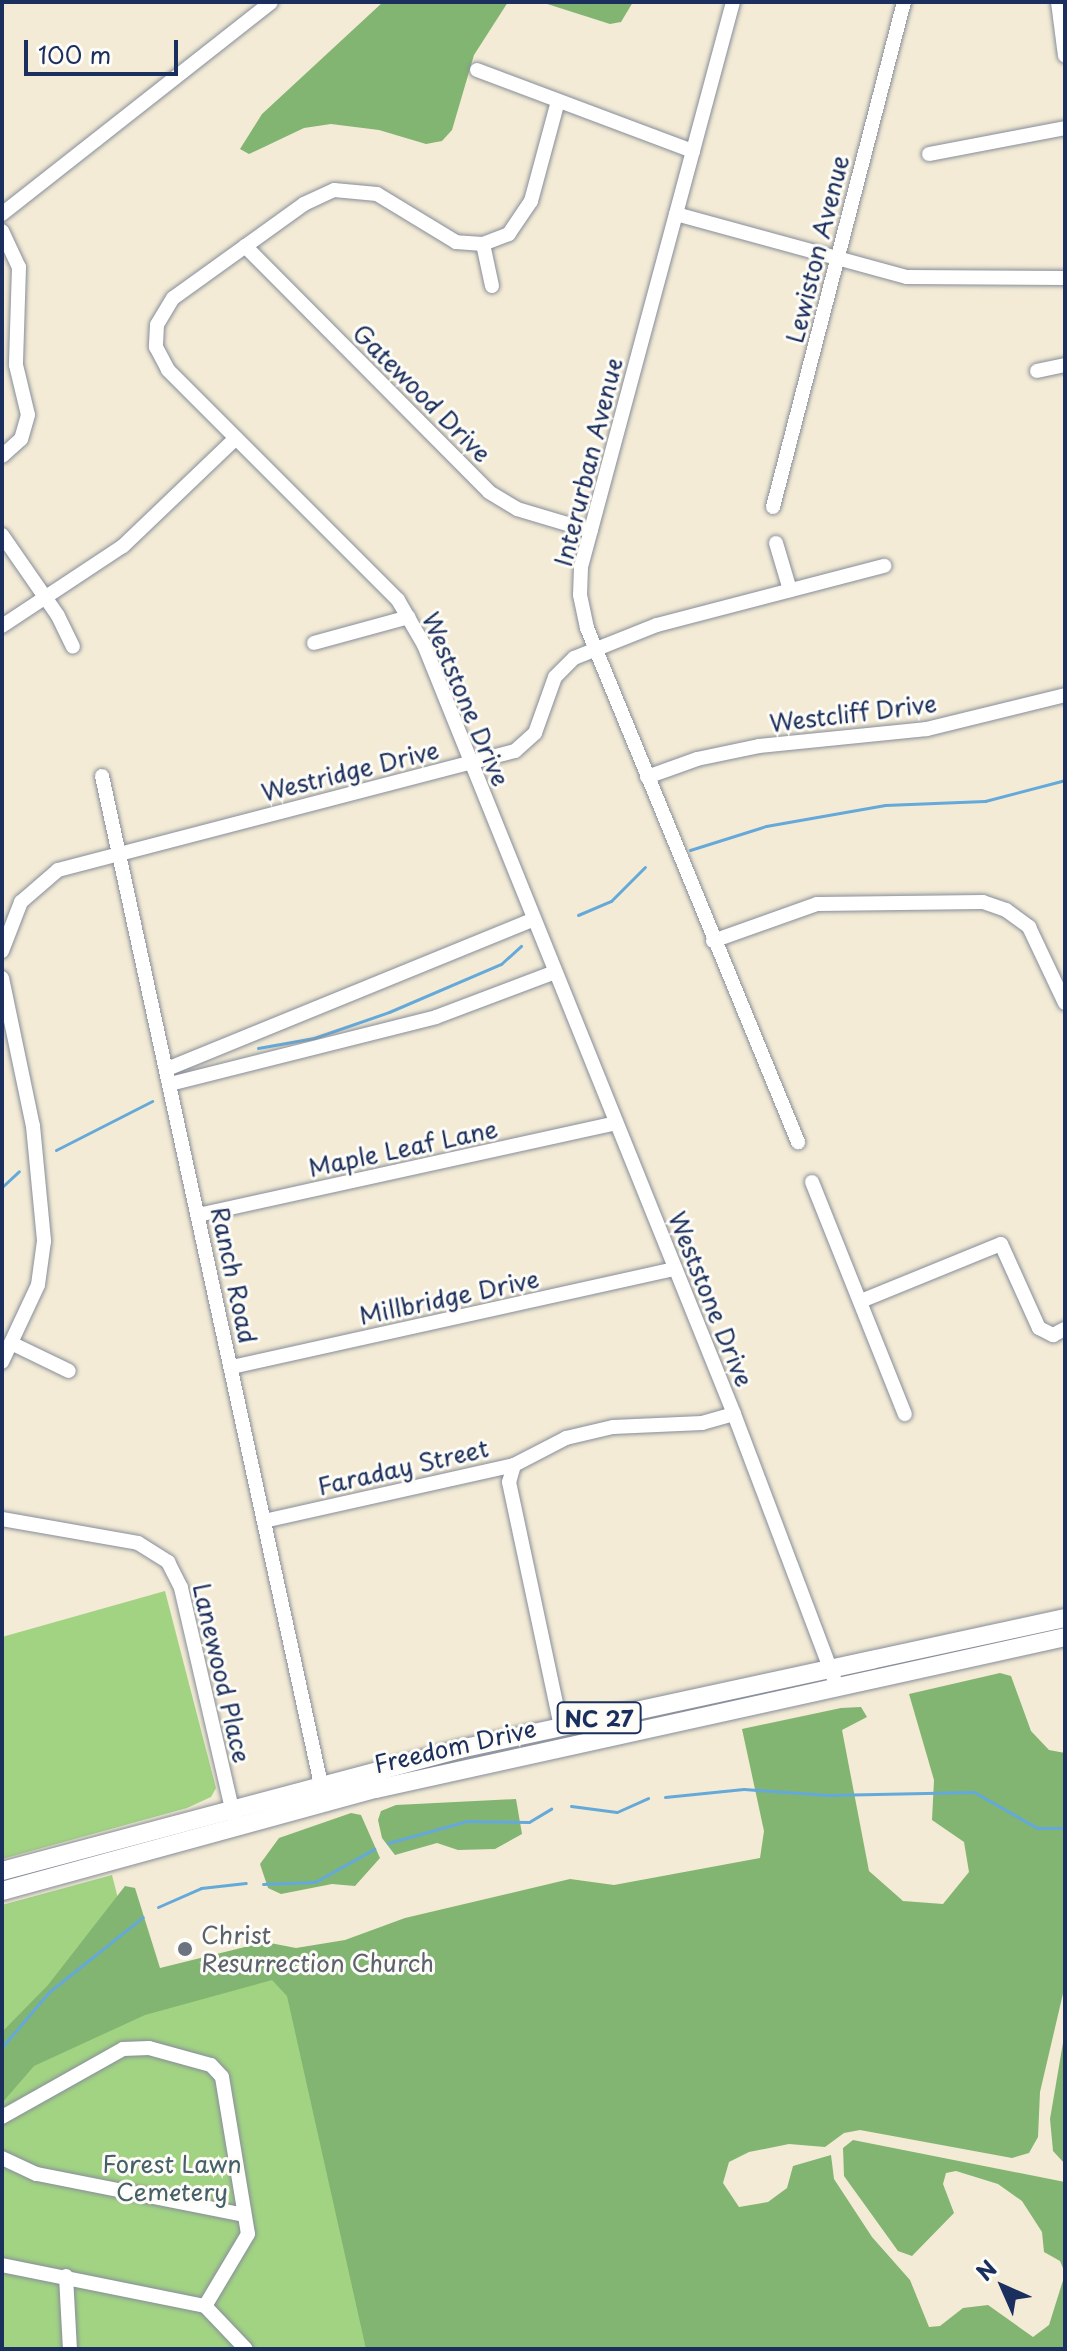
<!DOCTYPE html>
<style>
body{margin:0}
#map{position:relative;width:1067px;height:2351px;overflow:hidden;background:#f3ebd5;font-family:"Playpen Sans",sans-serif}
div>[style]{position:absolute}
.green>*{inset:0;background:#a2d383}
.forest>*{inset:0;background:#81b571}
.stream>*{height:3px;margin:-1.5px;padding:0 1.5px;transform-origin:1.5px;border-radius:1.5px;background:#64a9da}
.roads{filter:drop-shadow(0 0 2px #878d9a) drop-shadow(0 0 2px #878d9a)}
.minor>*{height:14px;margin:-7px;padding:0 7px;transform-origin:7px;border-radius:7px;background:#fff}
.major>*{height:18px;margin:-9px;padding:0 9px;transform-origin:9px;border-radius:9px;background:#fff}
.dots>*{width:22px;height:22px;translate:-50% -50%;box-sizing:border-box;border:4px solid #fdfcf7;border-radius:50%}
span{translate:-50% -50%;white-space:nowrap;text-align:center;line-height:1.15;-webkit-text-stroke:6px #fdfcf7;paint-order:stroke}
.shield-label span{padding:2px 6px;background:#fdfcf7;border:2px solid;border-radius:6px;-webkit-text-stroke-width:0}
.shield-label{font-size:22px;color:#1b2f5e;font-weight:700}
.street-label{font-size:24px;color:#1b2f5e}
.worship-label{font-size:24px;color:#5b616d}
.left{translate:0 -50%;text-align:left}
.park-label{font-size:24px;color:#446069}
.frame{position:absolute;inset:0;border:4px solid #1b2f5e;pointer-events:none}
.north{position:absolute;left:963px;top:2247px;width:80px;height:80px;-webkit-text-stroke:6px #fdfcf7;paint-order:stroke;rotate:315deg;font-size:22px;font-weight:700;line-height:32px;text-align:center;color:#1b2f5e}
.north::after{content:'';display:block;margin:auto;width:28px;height:36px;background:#1b2f5e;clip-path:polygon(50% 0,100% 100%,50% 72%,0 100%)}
.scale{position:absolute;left:24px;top:40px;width:154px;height:36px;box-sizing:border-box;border:4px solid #1b2f5e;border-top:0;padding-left:10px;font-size:24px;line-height:28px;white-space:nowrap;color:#1b2f5e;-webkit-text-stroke:6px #fdfcf7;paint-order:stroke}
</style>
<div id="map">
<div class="green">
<div style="clip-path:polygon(165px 1591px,216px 1788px,211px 1797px,187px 1808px,2px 1859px,2px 1637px)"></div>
<div style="clip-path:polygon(112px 1875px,141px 1989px,302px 1952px,738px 2349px,2px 2349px,2px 1905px)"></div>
</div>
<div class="forest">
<div style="clip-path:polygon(383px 2px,508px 2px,474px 55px,452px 130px,442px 141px,426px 144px,379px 130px,331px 124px,304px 128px,249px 154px,240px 149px,262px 114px)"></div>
<div style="clip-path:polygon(541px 2px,633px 2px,621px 22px,610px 24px)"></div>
<div style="clip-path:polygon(1000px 1673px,1011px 1676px,1031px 1731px,1049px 1750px,1065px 1753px,1065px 1985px,1040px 2092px,1038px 2137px,1029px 2153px,1012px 2158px,860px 2130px,844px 2133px,825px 2147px,789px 2144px,749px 2152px,729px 2162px,723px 2183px,739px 2207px,768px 2202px,787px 2188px,793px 2166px,831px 2155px,834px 2179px,872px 2237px,910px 2280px,929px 2327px,940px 2326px,963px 2308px,988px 2305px,1033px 2337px,1049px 2325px,1065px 2274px,1065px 2349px,366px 2349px,287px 1996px,272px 1980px,145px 2015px,34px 2066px,2px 2103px,2px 2032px,48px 1985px,125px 1886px,135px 1888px,160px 1968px,265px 1942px,296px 1948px,345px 1940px,405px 1918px,570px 1879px,614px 1885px,760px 1858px,764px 1831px,742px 1729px,841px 1708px,861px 1707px,867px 1717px,842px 1730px,869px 1871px,903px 1901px,943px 1904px,969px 1872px,964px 1842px,932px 1820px,934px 1780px,909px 1694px)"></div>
<div style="clip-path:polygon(516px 1799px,522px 1834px,495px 1849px,458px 1850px,437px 1843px,395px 1855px,382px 1838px,378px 1820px,381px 1811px,396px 1805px)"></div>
<div style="clip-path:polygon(351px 1813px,361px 1815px,380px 1858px,355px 1886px,332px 1884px,281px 1894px,268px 1888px,260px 1864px,279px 1838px)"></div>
<div style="clip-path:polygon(1065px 2031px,1065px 2164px,1053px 2151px,1050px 2119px)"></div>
<div style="clip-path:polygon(853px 2140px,1065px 2182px,1065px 2273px,1060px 2261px,1044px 2252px,1042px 2232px,1022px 2201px,998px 2184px,956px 2171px,946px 2173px,943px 2184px,954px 2213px,912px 2256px,898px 2251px,844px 2176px,843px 2148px)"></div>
</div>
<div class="stream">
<div style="left:690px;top:850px;width:80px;rotate:-17.5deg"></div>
<div style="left:766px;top:826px;width:121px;rotate:-10deg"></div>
<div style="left:885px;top:805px;width:100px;rotate:-2.3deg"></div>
<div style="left:985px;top:801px;width:83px;rotate:-14.7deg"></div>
<div style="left:578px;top:915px;width:36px;rotate:-23deg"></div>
<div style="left:611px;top:901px;width:48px;rotate:-45deg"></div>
<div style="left:258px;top:1048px;width:57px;rotate:-10.1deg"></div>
<div style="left:314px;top:1038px;width:79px;rotate:-19.1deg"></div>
<div style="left:389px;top:1012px;width:122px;rotate:-23.2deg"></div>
<div style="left:501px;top:964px;width:27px;rotate:-42deg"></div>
<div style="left:56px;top:1150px;width:108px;rotate:-27deg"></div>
<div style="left:2px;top:1187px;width:23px;rotate:-43deg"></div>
<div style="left:665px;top:1797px;width:79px;rotate:-5.8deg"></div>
<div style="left:744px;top:1789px;width:84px;rotate:4.1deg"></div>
<div style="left:828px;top:1795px;width:146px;rotate:-1.2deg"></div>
<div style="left:974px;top:1792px;width:73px;rotate:29.7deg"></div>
<div style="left:1037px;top:1828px;width:28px"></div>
<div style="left:571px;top:1806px;width:46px;rotate:7.4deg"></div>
<div style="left:617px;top:1812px;width:34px;rotate:-24deg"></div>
<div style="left:388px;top:1843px;width:82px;rotate:-15.6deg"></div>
<div style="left:467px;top:1821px;width:62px;rotate:0.9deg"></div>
<div style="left:529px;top:1822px;width:26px;rotate:-31deg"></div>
<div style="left:263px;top:1884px;width:52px;rotate:-2.2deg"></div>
<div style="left:315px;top:1882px;width:68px;rotate:-29.2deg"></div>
<div style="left:158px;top:1907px;width:47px;rotate:-23.8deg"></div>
<div style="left:201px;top:1888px;width:45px;rotate:-6.3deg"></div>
<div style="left:2px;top:2047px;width:72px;rotate:-49.5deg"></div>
<div style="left:49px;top:1992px;width:120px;rotate:-38.6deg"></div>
</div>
<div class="roads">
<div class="minor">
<div style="left:733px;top:2px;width:585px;rotate:105.06deg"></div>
<div style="left:581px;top:567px;width:28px;rotate:92deg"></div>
<div style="left:580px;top:595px;width:34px;rotate:78deg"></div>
<div style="left:587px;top:628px;width:556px;rotate:67.68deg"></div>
<div style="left:1058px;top:2px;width:54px;rotate:82.6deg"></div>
<div style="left:477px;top:70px;width:231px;rotate:20.6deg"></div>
<div style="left:558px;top:101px;width:104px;rotate:105.1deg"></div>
<div style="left:531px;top:201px;width:40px;rotate:124deg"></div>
<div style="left:509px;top:234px;width:28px;rotate:159deg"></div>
<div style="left:483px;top:244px;width:27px;rotate:-176deg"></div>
<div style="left:456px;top:242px;width:92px;rotate:-148.7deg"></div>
<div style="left:377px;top:194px;width:43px;rotate:-174.7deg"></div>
<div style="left:334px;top:190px;width:33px;rotate:155deg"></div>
<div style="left:304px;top:204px;width:161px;rotate:144.3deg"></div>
<div style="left:173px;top:298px;width:31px;rotate:121deg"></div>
<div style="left:157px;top:325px;width:22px;rotate:93deg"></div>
<div style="left:156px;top:347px;width:26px;rotate:62deg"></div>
<div style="left:168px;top:370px;width:325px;rotate:45deg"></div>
<div style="left:398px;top:600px;width:52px;rotate:60deg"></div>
<div style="left:424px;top:645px;width:829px;rotate:68.04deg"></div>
<div style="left:734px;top:1414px;width:291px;rotate:69.3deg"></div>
<div style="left:929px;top:154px;width:138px;rotate:-10.8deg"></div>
<div style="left:2px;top:214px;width:342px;rotate:-38.2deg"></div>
<div style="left:676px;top:214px;width:239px;rotate:15.3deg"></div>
<div style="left:907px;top:277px;width:158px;rotate:0.4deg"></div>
<div style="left:2px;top:231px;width:40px;rotate:65deg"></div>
<div style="left:19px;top:267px;width:98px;rotate:91.8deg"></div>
<div style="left:16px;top:365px;width:51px;rotate:76.5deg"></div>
<div style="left:28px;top:415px;width:25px;rotate:106deg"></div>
<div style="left:21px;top:439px;width:25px;rotate:138deg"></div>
<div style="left:483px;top:244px;width:43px;rotate:77.9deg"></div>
<div style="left:245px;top:246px;width:346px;rotate:45.2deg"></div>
<div style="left:489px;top:492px;width:33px;rotate:31deg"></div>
<div style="left:517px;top:509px;width:77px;rotate:16.6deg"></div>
<div style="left:1037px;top:371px;width:29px;rotate:-12deg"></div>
<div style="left:773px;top:507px;width:522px;rotate:-75.46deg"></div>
<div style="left:2px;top:535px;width:98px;rotate:55.3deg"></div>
<div style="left:58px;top:616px;width:34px;rotate:64deg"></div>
<div style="left:776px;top:543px;width:49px;rotate:73.4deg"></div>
<div style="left:2px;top:626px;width:145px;rotate:-33.5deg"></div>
<div style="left:123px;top:546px;width:156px;rotate:-43.7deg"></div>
<div style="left:314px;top:643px;width:98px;rotate:-15.3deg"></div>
<div style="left:102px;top:776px;width:1032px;rotate:77.75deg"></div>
<div style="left:647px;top:777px;width:53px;rotate:-19.8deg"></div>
<div style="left:697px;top:759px;width:63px;rotate:-11.8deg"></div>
<div style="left:759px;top:746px;width:169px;rotate:-5.8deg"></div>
<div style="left:927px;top:729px;width:142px;rotate:-13.8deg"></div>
<div style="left:713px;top:941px;width:110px;rotate:-19.6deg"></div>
<div style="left:817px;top:904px;width:166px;rotate:-0.7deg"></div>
<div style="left:983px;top:902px;width:24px;rotate:19deg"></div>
<div style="left:1006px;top:910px;width:29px;rotate:36deg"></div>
<div style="left:1029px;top:927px;width:84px;rotate:64.7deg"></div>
<div style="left:2px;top:951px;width:53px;rotate:-68.8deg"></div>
<div style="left:21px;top:902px;width:49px;rotate:-40.9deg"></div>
<div style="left:58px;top:870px;width:472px;rotate:-14.6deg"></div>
<div style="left:515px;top:751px;width:27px;rotate:-42deg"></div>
<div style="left:535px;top:733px;width:59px;rotate:-70.3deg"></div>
<div style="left:555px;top:677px;width:27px;rotate:-45deg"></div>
<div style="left:574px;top:658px;width:89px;rotate:-21.7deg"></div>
<div style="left:657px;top:625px;width:235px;rotate:-14.6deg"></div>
<div style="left:2px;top:978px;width:151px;rotate:78.2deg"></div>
<div style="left:33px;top:1126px;width:116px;rotate:84.5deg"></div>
<div style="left:44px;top:1241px;width:44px;rotate:97.8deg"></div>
<div style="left:38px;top:1285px;width:85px;rotate:115.1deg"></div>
<div style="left:167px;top:1069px;width:395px;rotate:-22.2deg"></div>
<div style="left:170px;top:1084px;width:274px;rotate:-14.1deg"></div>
<div style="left:436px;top:1017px;width:127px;rotate:-20.7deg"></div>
<div style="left:812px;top:1182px;width:250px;rotate:68.2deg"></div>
<div style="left:198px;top:1215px;width:428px;rotate:-12.4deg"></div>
<div style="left:861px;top:1301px;width:151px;rotate:-22.2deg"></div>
<div style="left:1001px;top:1244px;width:92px;rotate:65.7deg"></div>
<div style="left:1039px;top:1328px;width:16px;rotate:27deg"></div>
<div style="left:1053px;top:1335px;width:13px;rotate:-27deg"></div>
<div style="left:11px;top:1343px;width:64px;rotate:25.8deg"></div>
<div style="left:232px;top:1367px;width:454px;rotate:-12.5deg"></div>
<div style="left:514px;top:1465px;width:18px;rotate:106deg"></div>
<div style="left:509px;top:1482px;width:250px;rotate:78deg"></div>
<div style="left:2px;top:1519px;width:138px;rotate:10deg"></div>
<div style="left:138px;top:1543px;width:36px;rotate:32deg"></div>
<div style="left:168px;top:1562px;width:29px;rotate:63deg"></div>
<div style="left:181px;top:1588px;width:236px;rotate:77deg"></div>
<div style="left:264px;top:1521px;width:256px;rotate:-12.6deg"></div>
<div style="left:514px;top:1465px;width:59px;rotate:-27.4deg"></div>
<div style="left:566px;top:1438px;width:48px;rotate:-13.2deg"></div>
<div style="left:613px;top:1427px;width:89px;rotate:-2.6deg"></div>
<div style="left:702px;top:1423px;width:33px;rotate:-16deg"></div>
<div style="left:2px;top:2117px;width:139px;rotate:-29.3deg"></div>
<div style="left:123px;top:2049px;width:26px;rotate:-2deg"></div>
<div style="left:149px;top:2048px;width:64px;rotate:15.3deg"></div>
<div style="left:211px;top:2065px;width:16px;rotate:47deg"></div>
<div style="left:222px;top:2077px;width:159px;rotate:80.6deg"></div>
<div style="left:248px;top:2234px;width:84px;rotate:120.8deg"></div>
<div style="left:205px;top:2306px;width:207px;rotate:-168.6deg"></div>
<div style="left:2px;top:2158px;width:38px;rotate:25deg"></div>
<div style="left:37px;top:2174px;width:211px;rotate:11.2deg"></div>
<div style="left:66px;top:2276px;width:73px;rotate:86.9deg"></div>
<div style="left:205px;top:2306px;width:59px;rotate:46.4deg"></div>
</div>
<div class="major">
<div style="left:2px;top:1871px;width:474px;rotate:-14.9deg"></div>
<div style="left:460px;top:1749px;width:619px;rotate:-12.22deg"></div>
<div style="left:2px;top:1891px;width:388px;rotate:-15.3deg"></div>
<div style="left:376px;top:1789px;width:706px;rotate:-12.44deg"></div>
</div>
</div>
<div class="dots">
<div style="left:185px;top:1949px;background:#6b7280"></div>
</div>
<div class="shield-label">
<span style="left:599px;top:1718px">NC 27</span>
</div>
<div class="street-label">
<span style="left:817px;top:249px;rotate:-76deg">Lewiston Avenue</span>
<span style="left:422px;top:393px;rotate:45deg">Gatewood Drive</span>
<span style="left:588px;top:462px;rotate:-76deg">Interurban Avenue</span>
<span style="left:466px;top:699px;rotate:67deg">Weststone Drive</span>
<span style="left:853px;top:713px;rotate:-7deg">Westcliff Drive</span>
<span style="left:350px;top:771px;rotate:-14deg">Westridge Drive</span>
<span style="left:403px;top:1148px;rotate:-12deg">Maple Leaf Lane</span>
<span style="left:234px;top:1275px;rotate:78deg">Ranch Road</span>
<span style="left:449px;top:1297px;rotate:-12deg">Millbridge Drive</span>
<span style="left:711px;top:1299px;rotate:68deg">Weststone Drive</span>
<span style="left:403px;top:1467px;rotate:-13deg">Faraday Street</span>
<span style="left:222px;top:1673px;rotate:77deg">Lanewood Place</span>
<span style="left:455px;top:1746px;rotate:-13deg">Freedom Drive</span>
</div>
<div class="worship-label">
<span class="left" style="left:201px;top:1949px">Christ<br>Resurrection Church</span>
</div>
<div class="park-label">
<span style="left:172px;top:2178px">Forest Lawn<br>Cemetery</span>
</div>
<div class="frame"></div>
<div class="north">N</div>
<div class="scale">100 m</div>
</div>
